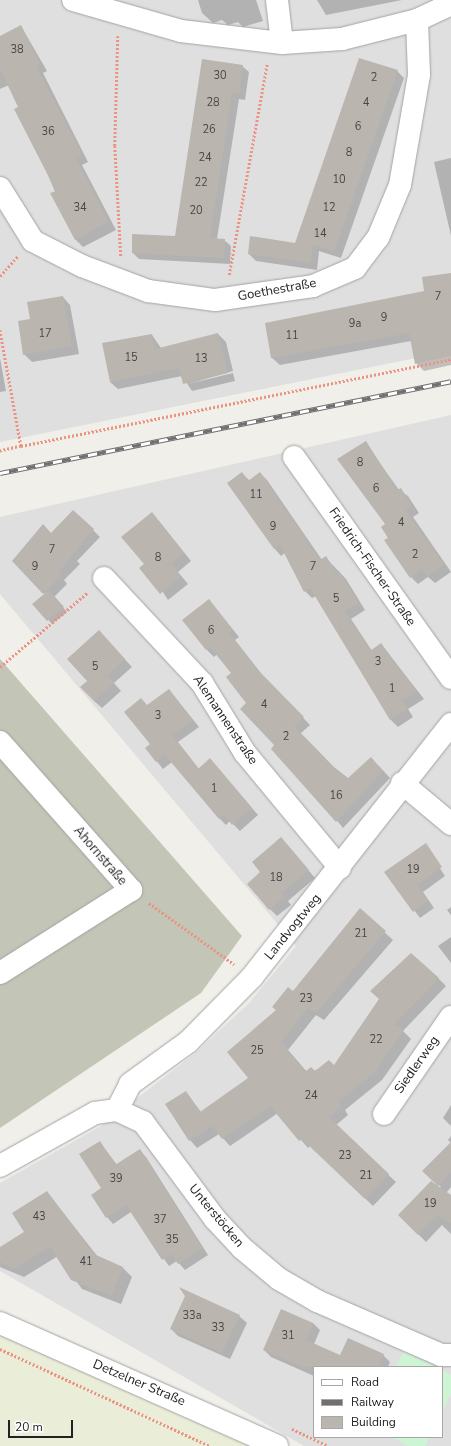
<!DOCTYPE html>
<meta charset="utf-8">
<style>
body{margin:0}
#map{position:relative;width:451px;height:1446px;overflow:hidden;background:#f1efea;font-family:"Nunito Sans",sans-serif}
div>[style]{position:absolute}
.residential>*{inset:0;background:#e0dfdf}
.construction>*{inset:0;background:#c3c5b6}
.farmland>*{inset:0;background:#eaedd8}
.park>*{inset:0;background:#cdf4d3}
.shadow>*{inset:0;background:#0003}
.building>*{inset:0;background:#bab5af}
.path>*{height:2.5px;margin-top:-1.25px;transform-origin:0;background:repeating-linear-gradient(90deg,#eb9380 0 2px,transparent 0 4px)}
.roads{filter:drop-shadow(0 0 1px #a3a3a3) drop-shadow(0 0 1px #a3a3a3)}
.minor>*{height:22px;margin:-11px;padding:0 11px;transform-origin:11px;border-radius:11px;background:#fff}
.rail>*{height:4.5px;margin-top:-2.25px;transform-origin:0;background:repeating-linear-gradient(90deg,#fff 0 9px,#707070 0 18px);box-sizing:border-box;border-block:1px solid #707070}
span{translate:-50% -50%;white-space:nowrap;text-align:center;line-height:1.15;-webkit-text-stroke:4px #fff;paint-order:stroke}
.number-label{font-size:11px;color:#484745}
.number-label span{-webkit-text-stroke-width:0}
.street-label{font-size:13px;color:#222}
.legend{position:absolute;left:313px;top:1366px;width:130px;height:72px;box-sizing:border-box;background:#fff;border:1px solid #a7a7a7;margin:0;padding:5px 7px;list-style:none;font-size:12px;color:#222}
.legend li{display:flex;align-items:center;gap:8px;height:20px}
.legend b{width:20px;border:1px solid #a7a7a7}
.scale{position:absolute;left:8px;top:1420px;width:65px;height:18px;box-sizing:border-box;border:2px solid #222;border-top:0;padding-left:5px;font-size:12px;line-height:14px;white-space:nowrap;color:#222;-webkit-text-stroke:3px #fff;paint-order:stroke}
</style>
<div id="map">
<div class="residential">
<div style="clip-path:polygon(0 0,451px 0,451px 351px,0 442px)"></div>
<div style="clip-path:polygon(evenodd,451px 415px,451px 1446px,304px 1446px,0 1271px,0 1183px,101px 1126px,194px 1054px,249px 1003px,296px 946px,0 594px,0 517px,451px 415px,314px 1367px,442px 1367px,442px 1437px,314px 1437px,314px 1367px)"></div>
</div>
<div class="construction">
<div style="clip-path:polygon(0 659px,242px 936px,201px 993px,0 1128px)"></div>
</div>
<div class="farmland">
<div style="clip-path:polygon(0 1334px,253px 1446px,0 1446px)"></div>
</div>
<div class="park">
<div style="clip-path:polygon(404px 1351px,436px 1367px,396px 1367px)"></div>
<div style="clip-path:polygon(442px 1370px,451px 1375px,451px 1394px,442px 1412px)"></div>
<div style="clip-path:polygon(391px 1437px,430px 1437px,425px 1446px,409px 1446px)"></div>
</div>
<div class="shadow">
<div style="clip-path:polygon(198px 0,256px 0,263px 21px,243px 27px,238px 22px,228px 25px,222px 20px,213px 23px,202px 13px)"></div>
<div style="clip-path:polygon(317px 0,402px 0,326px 15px)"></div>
<div style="clip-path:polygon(21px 26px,47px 71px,43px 73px,88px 162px,82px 165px,116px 230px,83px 247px,76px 240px,9px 85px,0 89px,0 37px)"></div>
<div style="clip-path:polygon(242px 66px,249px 72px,245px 100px,239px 99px,217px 239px,224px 240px,231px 246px,230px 264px,139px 259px,133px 253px,176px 237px)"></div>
<div style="clip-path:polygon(397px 71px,404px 78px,341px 258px,319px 251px,317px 270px,256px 261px,249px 254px,296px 244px)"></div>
<div style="clip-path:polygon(451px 158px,451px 236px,434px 162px)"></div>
<div style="clip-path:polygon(451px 274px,451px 365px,424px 371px,416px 363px,411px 341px,280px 365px,272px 358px,266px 324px,425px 292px)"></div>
<div style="clip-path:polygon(63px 297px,70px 305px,79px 354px,32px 362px,24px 354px)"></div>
<div style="clip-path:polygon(218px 334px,226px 342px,233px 371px,188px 384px,233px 373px,235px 381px,192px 391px,182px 376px,118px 389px,110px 382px,152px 335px,161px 348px)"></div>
<div style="clip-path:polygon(0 358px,6px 391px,0 392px)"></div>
<div style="clip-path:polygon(365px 442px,399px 490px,408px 496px,419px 513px,413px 517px,451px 572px,435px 583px,428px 577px,418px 584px,411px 577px,389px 538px)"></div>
<div style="clip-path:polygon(242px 473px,250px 481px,260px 473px,267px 480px,322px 560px,326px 558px,346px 579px,365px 610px,351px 619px,372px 651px,381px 644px,424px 699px,408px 709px,413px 717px,398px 727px,391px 720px,316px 596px,312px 598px,305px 591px,286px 552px,281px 556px,274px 548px)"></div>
<div style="clip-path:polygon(159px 521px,191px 561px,178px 572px,188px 584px,168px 600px,145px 564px)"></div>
<div style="clip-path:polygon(93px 530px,100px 537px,77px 561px,80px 564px,64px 580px,67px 584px,54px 597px,67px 612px,52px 624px,34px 604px,45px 594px,13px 561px,51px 534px)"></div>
<div style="clip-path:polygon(209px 600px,239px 637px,235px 640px,264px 677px,310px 725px,300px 734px,334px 768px,348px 779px,378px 765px,390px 778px,343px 828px,276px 745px,247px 703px,232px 674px,217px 654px,214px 657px,207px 650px,184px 620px)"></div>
<div style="clip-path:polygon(106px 639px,132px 667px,114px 683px,121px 691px,102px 708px,94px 701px,89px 681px)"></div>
<div style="clip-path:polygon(169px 690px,199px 727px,178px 742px,199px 769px,217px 767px,258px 815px,240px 831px,230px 821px,226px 825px,219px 818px,172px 762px,163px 769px,146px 748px,151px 745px,148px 706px)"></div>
<div style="clip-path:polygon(288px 846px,315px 878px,288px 901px,291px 905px,277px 916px,270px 909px)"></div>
<div style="clip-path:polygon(430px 853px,445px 876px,423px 892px,434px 908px,420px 918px,386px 873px)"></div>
<div style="clip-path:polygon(451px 907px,451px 915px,447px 910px)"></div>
<div style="clip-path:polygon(360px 910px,393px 940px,324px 1020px,316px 1015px,288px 1050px,307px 1072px,334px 1066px,438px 978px,446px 986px,403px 1031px,411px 1039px,382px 1080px,345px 1110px,348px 1115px,336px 1125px,396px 1182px,373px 1206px,310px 1146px,308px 1148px,278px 1113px,230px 1146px,219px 1134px,197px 1148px,190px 1140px,186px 1092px,201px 1112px,250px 1078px,277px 1011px)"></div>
<div style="clip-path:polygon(451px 937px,451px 963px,438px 946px)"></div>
<div style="clip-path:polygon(451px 1105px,451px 1126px,443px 1118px)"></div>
<div style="clip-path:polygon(451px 1136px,451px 1187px,446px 1193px,451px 1196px,451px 1234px,442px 1225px,426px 1242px,399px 1215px,441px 1187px,424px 1171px,451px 1143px,448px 1140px)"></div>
<div style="clip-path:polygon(100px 1142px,117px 1165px,140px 1151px,146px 1157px,208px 1255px,185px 1270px,177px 1261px,169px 1266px,131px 1212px,113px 1224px,107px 1217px)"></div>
<div style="clip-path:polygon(47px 1192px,98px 1257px,123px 1268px,132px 1277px,121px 1304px,82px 1289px,58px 1256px,24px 1277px,0 1267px,0 1248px,25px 1232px)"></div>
<div style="clip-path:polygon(239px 1316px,247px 1323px,230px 1359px,178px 1336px,171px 1329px)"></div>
<div style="clip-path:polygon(313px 1323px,320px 1330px,314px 1344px,341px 1357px,383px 1355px,390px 1362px,388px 1367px,314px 1367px,314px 1376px,271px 1357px,264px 1350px)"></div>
</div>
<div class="building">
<div style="clip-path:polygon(21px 25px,40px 64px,36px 66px,82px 154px,76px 158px,109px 222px,75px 240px,50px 193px,56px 191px,14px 109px,18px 107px,0 69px,0 36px)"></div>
<div style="clip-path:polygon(359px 58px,398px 70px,334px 252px,313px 244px,310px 263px,248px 254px,250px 236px,295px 243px)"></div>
<div style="clip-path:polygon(202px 59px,243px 65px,239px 93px,232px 93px,210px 238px,225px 239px,224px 258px,132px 253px,132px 234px,175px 236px)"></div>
<div style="clip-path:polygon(451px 273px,451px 356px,415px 364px,409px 333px,271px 358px,265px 323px,424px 291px,422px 277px)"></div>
<div style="clip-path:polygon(63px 296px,72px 346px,23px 355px,18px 321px,30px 319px,27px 302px)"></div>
<div style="clip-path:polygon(218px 333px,228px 373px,183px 384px,179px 368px,110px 382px,102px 343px,152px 334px,155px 349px)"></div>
<div style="clip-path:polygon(366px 441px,397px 490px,401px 488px,412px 506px,406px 510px,444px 565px,427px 577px,422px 569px,410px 578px,384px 540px,388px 538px,381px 527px,385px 524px,337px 459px)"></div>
<div style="clip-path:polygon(242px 472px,248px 481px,260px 472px,320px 560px,326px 556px,336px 572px,339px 571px,359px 603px,345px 611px,370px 651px,381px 643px,417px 692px,402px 701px,407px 709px,390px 720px,310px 588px,304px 592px,280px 545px,274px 549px,227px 483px)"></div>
<div style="clip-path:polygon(73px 510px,94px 529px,58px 573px,61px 576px,43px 594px,12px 561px,43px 524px,51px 533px)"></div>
<div style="clip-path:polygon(152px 512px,184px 553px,171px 564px,181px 576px,160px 594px,139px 568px,144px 564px,121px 537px)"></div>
<div style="clip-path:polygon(49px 590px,64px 607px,47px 621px,32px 604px)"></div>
<div style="clip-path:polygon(209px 599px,233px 630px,229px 633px,257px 669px,304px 717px,294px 726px,334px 767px,348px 778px,371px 757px,383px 771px,336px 822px,271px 749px,274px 745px,240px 709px,246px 703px,226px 677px,231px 673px,210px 647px,206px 650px,182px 620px)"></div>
<div style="clip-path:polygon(99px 630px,125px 659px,107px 675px,114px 683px,94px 701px,80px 687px,87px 681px,67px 659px)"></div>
<div style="clip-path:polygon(169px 689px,193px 720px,172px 735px,198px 769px,210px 758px,252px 808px,232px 825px,224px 814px,219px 819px,165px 755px,156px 762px,145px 748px,150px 744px,124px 712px,141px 698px,147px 705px)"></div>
<div style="clip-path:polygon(281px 837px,309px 870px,281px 893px,285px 897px,269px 910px,247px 884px,260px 872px,252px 862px)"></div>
<div style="clip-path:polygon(426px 843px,442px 867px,417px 885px,428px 901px,413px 912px,384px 872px)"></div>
<div style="clip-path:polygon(360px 908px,386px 931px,316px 1013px,308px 1008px,281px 1042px,306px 1071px,311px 1067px,315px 1071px,329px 1060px,334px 1065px,379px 999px,370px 991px,411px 953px,439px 978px,394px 1024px,404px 1030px,375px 1072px,338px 1102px,342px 1106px,329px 1117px,389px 1174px,365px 1199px,302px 1139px,299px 1141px,270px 1106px,222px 1139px,212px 1126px,189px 1141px,165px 1104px,186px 1091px,200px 1112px,248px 1078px,227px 1052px,276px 1010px,272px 1007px,288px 987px,293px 991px)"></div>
<div style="clip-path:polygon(100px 1141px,115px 1165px,140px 1149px,202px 1248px,178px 1264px,171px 1254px,162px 1260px,126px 1205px,106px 1218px,91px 1195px,101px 1188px,79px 1154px)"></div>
<div style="clip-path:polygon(451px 1142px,451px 1172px,438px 1186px,451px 1195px,451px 1223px,437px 1215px,418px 1235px,398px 1215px,431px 1181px,438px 1186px,422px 1171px)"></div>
<div style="clip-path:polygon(47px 1191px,94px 1254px,123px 1267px,112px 1296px,71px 1280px,50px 1247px,14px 1269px,0 1262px,0 1247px,24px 1232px,12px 1213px)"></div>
<div style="clip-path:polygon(179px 1287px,240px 1315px,222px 1353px,170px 1329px,185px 1296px)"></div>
<div style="clip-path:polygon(281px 1309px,313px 1323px,306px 1340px,340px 1355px,348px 1338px,384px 1354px,378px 1367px,302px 1367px,263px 1350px)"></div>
</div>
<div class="path">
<div style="left:118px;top:36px;width:110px;rotate:91.6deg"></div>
<div style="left:115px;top:146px;width:111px;rotate:86.9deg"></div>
<div style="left:229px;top:275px;width:214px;rotate:-79.8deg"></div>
<div style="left:0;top:276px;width:28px;rotate:-48deg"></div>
<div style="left:0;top:330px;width:118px;rotate:79.7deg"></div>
<div style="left:21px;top:446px;width:22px;rotate:167deg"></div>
<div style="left:21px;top:446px;width:439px;rotate:-11.4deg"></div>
<div style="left:0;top:667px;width:116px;rotate:-40.4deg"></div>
<div style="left:149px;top:903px;width:105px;rotate:35.7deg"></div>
<div style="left:0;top:1349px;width:231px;rotate:24.8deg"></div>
<div style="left:292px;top:1429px;width:40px;rotate:25deg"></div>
</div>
<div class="roads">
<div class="minor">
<div style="left:73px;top:0;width:112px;rotate:16deg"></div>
<div style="left:181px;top:31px;width:102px;rotate:6.8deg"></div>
<div style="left:282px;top:43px;width:60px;rotate:-3.8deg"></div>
<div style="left:342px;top:39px;width:77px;rotate:-14.2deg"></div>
<div style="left:417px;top:20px;width:38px;rotate:-25deg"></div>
<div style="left:277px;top:0;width:43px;rotate:83.4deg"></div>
<div style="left:0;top:188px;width:62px;rotate:58.1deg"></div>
<div style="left:33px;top:241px;width:55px;rotate:27deg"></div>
<div style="left:82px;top:266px;width:71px;rotate:20.7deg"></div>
<div style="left:148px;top:291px;width:68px;rotate:7.7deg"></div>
<div style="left:215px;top:300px;width:99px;rotate:-8.1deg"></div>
<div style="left:313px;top:286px;width:46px;rotate:-23.2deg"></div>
<div style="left:355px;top:268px;width:38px;rotate:-53deg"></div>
<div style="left:378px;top:238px;width:57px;rotate:-67.5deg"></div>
<div style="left:400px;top:185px;width:112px;rotate:-80.2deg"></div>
<div style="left:419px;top:75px;width:55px;rotate:-92.1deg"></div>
<div style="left:294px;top:457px;width:271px;rotate:54.6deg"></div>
<div style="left:104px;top:578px;width:144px;rotate:47deg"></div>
<div style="left:202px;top:683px;width:82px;rotate:58.4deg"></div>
<div style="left:245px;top:753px;width:149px;rotate:50.4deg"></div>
<div style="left:0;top:742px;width:198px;rotate:48.5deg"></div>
<div style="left:131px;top:890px;width:155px;rotate:147.6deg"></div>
<div style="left:402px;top:783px;width:64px;rotate:39.9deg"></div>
<div style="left:117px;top:1110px;width:29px;rotate:-63deg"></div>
<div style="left:130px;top:1084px;width:72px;rotate:-35.9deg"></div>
<div style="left:188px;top:1042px;width:91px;rotate:-45.4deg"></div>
<div style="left:252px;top:977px;width:322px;rotate:-51.8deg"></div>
<div style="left:384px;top:1114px;width:118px;rotate:-55.4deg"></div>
<div style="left:0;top:1166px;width:109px;rotate:-29.2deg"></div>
<div style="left:95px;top:1113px;width:22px;rotate:-8deg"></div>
<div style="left:117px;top:1110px;width:29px;rotate:25deg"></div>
<div style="left:143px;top:1122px;width:121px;rotate:53.4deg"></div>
<div style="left:215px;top:1219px;width:40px;rotate:47deg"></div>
<div style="left:242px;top:1248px;width:48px;rotate:40deg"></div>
<div style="left:279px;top:1279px;width:44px;rotate:30.1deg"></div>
<div style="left:317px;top:1301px;width:135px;rotate:23.5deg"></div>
<div style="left:441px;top:1355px;width:10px"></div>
<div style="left:0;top:1323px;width:303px;rotate:23.9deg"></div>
</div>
</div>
<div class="rail">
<div style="left:0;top:473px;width:460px;rotate:-11.5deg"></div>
</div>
<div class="number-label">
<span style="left:17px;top:50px">38</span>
<span style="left:220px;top:76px">30</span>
<span style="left:374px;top:78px">2</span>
<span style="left:213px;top:103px">28</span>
<span style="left:366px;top:103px">4</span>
<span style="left:358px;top:127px">6</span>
<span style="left:209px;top:130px">26</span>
<span style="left:48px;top:132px">36</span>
<span style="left:349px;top:153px">8</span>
<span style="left:205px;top:158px">24</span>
<span style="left:339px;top:180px">10</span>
<span style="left:201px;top:183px">22</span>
<span style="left:80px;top:208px">34</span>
<span style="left:329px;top:208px">12</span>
<span style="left:196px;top:211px">20</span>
<span style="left:320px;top:234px">14</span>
<span style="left:438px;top:297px">7</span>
<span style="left:384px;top:318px">9</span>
<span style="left:355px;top:324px">9a</span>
<span style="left:45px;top:334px">17</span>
<span style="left:292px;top:336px">11</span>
<span style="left:131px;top:358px">15</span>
<span style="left:201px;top:359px">13</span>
<span style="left:360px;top:463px">8</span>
<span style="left:376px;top:489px">6</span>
<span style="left:256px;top:495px">11</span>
<span style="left:401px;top:523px">4</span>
<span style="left:273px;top:527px">9</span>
<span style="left:52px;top:550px">7</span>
<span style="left:415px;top:555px">2</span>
<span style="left:158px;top:558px">8</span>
<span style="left:35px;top:567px">9</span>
<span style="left:313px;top:567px">7</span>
<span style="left:336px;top:599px">5</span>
<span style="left:211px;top:631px">6</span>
<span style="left:378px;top:662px">3</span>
<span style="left:95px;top:667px">5</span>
<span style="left:392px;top:689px">1</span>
<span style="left:264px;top:705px">4</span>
<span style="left:158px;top:716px">3</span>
<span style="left:286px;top:737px">2</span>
<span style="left:214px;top:789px">1</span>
<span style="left:336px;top:796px">16</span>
<span style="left:413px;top:870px">19</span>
<span style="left:276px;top:878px">18</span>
<span style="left:361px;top:934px">21</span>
<span style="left:306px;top:999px">23</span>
<span style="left:376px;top:1040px">22</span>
<span style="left:257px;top:1051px">25</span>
<span style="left:311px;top:1096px">24</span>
<span style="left:345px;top:1156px">23</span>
<span style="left:366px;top:1176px">21</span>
<span style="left:116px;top:1179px">39</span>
<span style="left:430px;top:1204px">19</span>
<span style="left:39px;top:1217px">43</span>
<span style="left:160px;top:1220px">37</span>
<span style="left:172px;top:1240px">35</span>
<span style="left:86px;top:1262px">41</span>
<span style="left:192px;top:1316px">33a</span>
<span style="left:218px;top:1328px">33</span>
<span style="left:288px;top:1336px">31</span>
</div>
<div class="street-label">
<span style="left:277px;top:290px;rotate:-10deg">Goethestraße</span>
<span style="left:372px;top:567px;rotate:55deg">Friedrich-Fischer-Straße</span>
<span style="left:225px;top:720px;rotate:56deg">Alemannenstraße</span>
<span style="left:100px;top:856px;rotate:49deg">Ahornstraße</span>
<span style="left:293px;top:927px;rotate:-51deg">Landvogtweg</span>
<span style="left:417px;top:1065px;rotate:-55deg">Siedlerweg</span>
<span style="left:216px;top:1216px;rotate:50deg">Unterstöcken</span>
<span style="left:139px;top:1383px;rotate:23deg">Detzelner Straße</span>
</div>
<ul class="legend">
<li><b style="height:5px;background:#fff"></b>Road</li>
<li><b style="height:5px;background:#707070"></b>Railway</li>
<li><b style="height:11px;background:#bab5af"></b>Building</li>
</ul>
<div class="scale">20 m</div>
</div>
